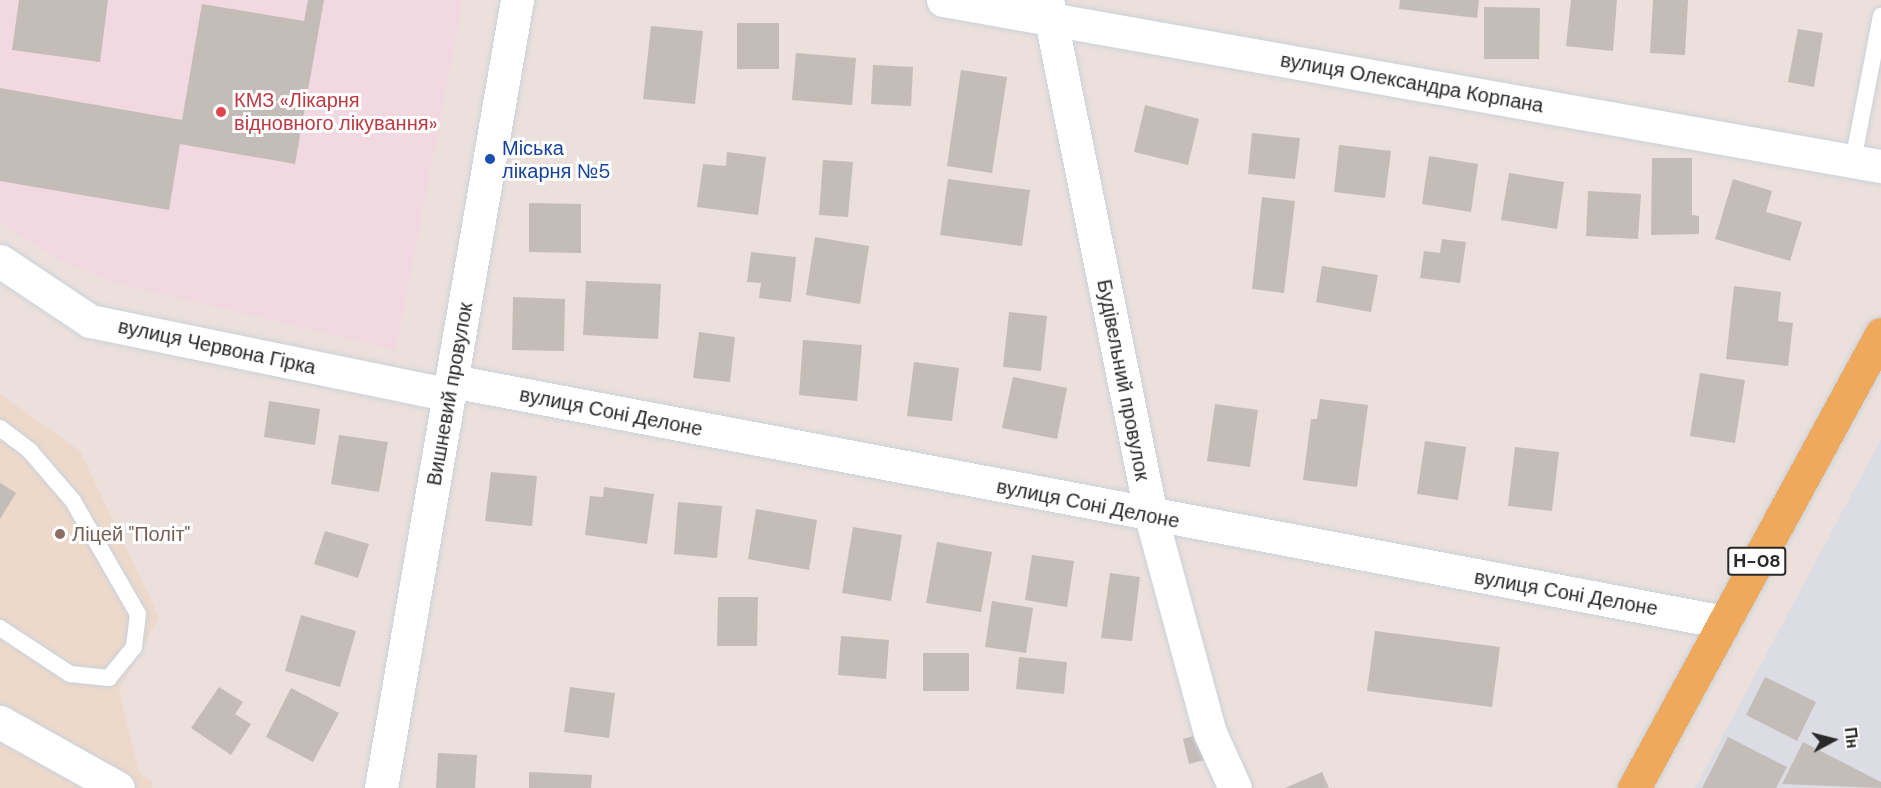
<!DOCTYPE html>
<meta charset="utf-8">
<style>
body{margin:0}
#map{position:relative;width:1881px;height:788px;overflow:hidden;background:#ebe0db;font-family:"DM Sans",sans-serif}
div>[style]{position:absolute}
.industrial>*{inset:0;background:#dcdce4}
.education>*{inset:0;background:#edd9ca}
.medical>*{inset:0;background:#f2d8e0}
.building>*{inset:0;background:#c4bcb7}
.roads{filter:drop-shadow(0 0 2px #c9d1db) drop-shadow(0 0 2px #c9d1db)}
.lane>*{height:16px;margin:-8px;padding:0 8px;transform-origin:8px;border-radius:8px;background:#fff}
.street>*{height:33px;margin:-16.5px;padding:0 16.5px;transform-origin:16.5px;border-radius:16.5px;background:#fff}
.primary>*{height:33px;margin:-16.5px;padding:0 16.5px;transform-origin:16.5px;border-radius:16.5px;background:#efa95d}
.dots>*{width:16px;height:16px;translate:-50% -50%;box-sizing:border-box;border:3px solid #fff;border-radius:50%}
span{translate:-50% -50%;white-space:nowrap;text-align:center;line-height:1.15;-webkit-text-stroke:6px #fff;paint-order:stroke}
.shield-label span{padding:2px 4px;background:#fff;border:2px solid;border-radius:4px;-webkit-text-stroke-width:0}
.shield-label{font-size:18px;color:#292929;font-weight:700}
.street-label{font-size:20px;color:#292929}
.health-label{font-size:20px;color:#be3a42}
.left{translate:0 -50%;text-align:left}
.transit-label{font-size:20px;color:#164399}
.education-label{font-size:20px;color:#785e54}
.north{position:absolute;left:1803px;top:710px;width:60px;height:60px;-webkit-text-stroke:4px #fff;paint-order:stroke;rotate:83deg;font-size:16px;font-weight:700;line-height:24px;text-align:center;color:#292929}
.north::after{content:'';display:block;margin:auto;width:21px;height:27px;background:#292929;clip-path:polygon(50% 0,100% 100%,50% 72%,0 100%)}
</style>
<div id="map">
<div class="industrial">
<div style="clip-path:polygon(1881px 439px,1881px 788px,1695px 788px)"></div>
</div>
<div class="education">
<div style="clip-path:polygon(0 394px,80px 451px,159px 617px,119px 690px,139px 772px,154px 783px,151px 788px,0 788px)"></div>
</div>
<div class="medical">
<div style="clip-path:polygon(0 0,463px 0,396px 350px,114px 283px,62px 261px,0 223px)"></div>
</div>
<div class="building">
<div style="clip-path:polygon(19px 0,108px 0,100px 62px,12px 50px)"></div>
<div style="clip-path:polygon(308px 0,324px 0,295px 164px,180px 144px,169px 210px,0 181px,0 88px,182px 120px,202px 4px,304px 21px)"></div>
<div style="clip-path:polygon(1400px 0,1479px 0,1477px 18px,1399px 9px)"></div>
<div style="clip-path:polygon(1571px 0,1617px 0,1613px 51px,1566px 46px)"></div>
<div style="clip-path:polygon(1653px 0,1688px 0,1685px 55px,1650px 53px)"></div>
<div style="clip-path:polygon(1484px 7px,1540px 8px,1539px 59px,1484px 59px)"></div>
<div style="clip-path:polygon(737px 23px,779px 23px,779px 69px,737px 69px)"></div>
<div style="clip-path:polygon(651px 26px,703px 31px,695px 104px,643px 99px)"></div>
<div style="clip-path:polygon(1798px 29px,1823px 33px,1814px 87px,1788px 82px)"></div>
<div style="clip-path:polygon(796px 53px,856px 58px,852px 105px,792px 100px)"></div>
<div style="clip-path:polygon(873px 65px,913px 67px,911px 106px,871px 104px)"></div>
<div style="clip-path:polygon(961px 70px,1007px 77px,992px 173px,947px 166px)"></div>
<div style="clip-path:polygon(1145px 105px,1199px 119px,1188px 165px,1134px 152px)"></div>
<div style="clip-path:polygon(1252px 133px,1300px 138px,1295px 179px,1248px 174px)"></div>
<div style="clip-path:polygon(1339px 145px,1391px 151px,1385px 198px,1334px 192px)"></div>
<div style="clip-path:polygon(727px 152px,766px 157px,758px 215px,697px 207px,703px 164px,726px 166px)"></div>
<div style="clip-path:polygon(1429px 156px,1478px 164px,1471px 212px,1422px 204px)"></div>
<div style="clip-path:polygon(1652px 158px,1692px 158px,1692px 215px,1699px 216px,1699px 234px,1651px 235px)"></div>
<div style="clip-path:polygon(823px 160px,853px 162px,848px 217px,819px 215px)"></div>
<div style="clip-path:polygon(1509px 173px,1564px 182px,1557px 229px,1501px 220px)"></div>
<div style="clip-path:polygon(948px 179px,1030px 190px,1022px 246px,940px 235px)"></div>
<div style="clip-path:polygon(1733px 179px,1772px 191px,1766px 212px,1802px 222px,1790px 261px,1715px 239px)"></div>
<div style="clip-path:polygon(1588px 191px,1641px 194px,1638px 239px,1586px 236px)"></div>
<div style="clip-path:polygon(1262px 197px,1295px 201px,1284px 293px,1252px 289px)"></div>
<div style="clip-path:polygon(529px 203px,581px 204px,581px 253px,529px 252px)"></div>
<div style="clip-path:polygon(815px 237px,869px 246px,860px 304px,806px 295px)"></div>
<div style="clip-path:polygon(1442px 239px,1466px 242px,1460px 283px,1420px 278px,1424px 251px,1440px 253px)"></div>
<div style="clip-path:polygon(751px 252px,796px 257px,791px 302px,759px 298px,761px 283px,747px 282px)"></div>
<div style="clip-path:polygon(1322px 266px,1378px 275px,1371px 312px,1316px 302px)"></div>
<div style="clip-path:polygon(586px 281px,661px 284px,658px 339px,583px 335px)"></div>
<div style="clip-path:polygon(1734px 286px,1781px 292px,1778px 321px,1793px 323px,1788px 366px,1726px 359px)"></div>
<div style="clip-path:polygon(513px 297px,565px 299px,564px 351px,512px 350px)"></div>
<div style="clip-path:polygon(1009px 312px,1047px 316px,1041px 371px,1003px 367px)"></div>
<div style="clip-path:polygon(699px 332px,735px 337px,730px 382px,693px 378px)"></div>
<div style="clip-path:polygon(803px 340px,862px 345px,857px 401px,799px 395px)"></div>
<div style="clip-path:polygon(914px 362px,959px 368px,952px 421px,907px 416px)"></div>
<div style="clip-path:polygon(1700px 373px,1745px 380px,1735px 443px,1690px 436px)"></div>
<div style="clip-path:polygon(1013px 377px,1067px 388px,1057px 439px,1002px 428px)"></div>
<div style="clip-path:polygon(1320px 399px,1368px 405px,1357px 487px,1303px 480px,1311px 419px,1317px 419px)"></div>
<div style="clip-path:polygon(269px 401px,320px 409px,315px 445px,264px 437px)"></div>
<div style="clip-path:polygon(1215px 404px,1258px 410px,1250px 467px,1207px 461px)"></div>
<div style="clip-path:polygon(339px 435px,388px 442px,379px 492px,331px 484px)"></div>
<div style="clip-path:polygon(1425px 441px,1466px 447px,1458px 500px,1417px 494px)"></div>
<div style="clip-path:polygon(1515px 447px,1559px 452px,1552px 511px,1508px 506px)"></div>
<div style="clip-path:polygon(491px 472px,537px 476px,532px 526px,485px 521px)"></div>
<div style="clip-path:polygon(0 483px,16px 493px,0 519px)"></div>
<div style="clip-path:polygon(604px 487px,654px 494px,647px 544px,585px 535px,590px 496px,603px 497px)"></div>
<div style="clip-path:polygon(678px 502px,722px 506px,717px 558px,674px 554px)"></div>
<div style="clip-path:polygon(756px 509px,817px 520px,809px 570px,748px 559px)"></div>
<div style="clip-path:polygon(853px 527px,902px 535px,891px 601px,842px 593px)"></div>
<div style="clip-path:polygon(325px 531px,369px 544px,358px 578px,314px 564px)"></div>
<div style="clip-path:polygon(937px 542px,992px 552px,981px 612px,926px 603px)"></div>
<div style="clip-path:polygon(1032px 555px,1074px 561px,1067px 607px,1025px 600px)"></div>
<div style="clip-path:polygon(1110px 573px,1140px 577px,1132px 641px,1101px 638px)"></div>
<div style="clip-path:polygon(718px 597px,758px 597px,757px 646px,717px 646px)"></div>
<div style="clip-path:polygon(992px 601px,1033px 608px,1026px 653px,985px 647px)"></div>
<div style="clip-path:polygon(301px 615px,356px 631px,340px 687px,285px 671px)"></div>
<div style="clip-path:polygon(1375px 631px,1500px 647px,1492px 707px,1367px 691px)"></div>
<div style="clip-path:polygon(841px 636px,889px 640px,886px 679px,838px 675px)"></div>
<div style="clip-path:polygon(923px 653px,969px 653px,969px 691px,923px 691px)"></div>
<div style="clip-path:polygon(1019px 657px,1067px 662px,1064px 694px,1016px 689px)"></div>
<div style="clip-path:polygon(1765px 677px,1816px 702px,1797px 741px,1746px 715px)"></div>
<div style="clip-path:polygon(219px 687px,243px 702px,235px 714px,251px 724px,231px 755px,191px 728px)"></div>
<div style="clip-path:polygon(570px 687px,615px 693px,609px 738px,564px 732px)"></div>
<div style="clip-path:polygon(291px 688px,339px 713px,313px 762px,266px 737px)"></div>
<div style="clip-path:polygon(1197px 735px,1204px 760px,1189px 764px,1183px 739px)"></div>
<div style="clip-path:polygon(1728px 737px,1787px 767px,1776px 788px,1702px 788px)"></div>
<div style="clip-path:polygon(1803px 742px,1881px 782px,1881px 788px,1782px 784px)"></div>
<div style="clip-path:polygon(438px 753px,477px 755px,475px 788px,436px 788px)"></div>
<div style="clip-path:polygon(529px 772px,592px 775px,591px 788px,529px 788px)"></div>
<div style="clip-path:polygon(1322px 772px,1329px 788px,1285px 788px)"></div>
</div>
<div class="roads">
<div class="lane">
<div style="left:1853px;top:161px;width:148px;rotate:-79.1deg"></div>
<div style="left:0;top:428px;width:38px;rotate:37deg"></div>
<div style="left:30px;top:451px;width:66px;rotate:49.3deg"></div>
<div style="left:73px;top:501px;width:130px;rotate:60.1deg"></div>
<div style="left:138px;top:614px;width:33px;rotate:97deg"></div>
<div style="left:134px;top:647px;width:40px;rotate:129deg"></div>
<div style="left:109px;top:678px;width:39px;rotate:-174deg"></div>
<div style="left:70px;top:674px;width:84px;rotate:-146.7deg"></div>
</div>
<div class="street">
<div style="left:943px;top:0;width:953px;rotate:10.04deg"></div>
<div style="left:1047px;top:0;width:526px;rotate:78.6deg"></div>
<div style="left:1151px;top:516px;width:225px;rotate:74.8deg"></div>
<div style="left:1210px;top:733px;width:60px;rotate:65.6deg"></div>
<div style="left:0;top:261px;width:108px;rotate:33.7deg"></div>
<div style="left:90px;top:321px;width:367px;rotate:11.6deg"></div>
<div style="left:452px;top:381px;width:1295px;rotate:10.73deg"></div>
<div style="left:0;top:722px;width:135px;rotate:29.2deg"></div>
<div style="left:381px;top:788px;width:800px;rotate:-80.21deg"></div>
</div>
<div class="primary">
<div style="left:1634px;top:788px;width:517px;rotate:-61.45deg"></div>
</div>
</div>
<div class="dots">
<div style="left:221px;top:112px;background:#e0444e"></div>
<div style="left:490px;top:159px;background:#1a4fb4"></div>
<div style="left:60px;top:534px;background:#8d6e63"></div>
</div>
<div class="shield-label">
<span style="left:1757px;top:561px">Н-08</span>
</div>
<div class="street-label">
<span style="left:1412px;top:83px;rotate:10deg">вулиця Олександра Корпана</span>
<span style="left:217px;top:347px;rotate:12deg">вулиця Червона Гірка</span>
<span style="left:1123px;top:380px;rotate:79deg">Будівельний провулок</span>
<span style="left:450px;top:394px;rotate:-80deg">Вишневий провулок</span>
<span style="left:611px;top:412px;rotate:11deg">вулиця Соні Делоне</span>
<span style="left:1088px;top:504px;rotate:11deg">вулиця Соні Делоне</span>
<span style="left:1566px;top:593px;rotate:10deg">вулиця Соні Делоне</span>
</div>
<div class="health-label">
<span class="left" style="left:234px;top:112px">КМЗ «Лікарня<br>відновного лікування»</span>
</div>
<div class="transit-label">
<span class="left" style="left:502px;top:160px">Міська<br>лікарня №5</span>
</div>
<div class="education-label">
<span class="left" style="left:72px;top:534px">Ліцей "Політ"</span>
</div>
<div class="north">Пн</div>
</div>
